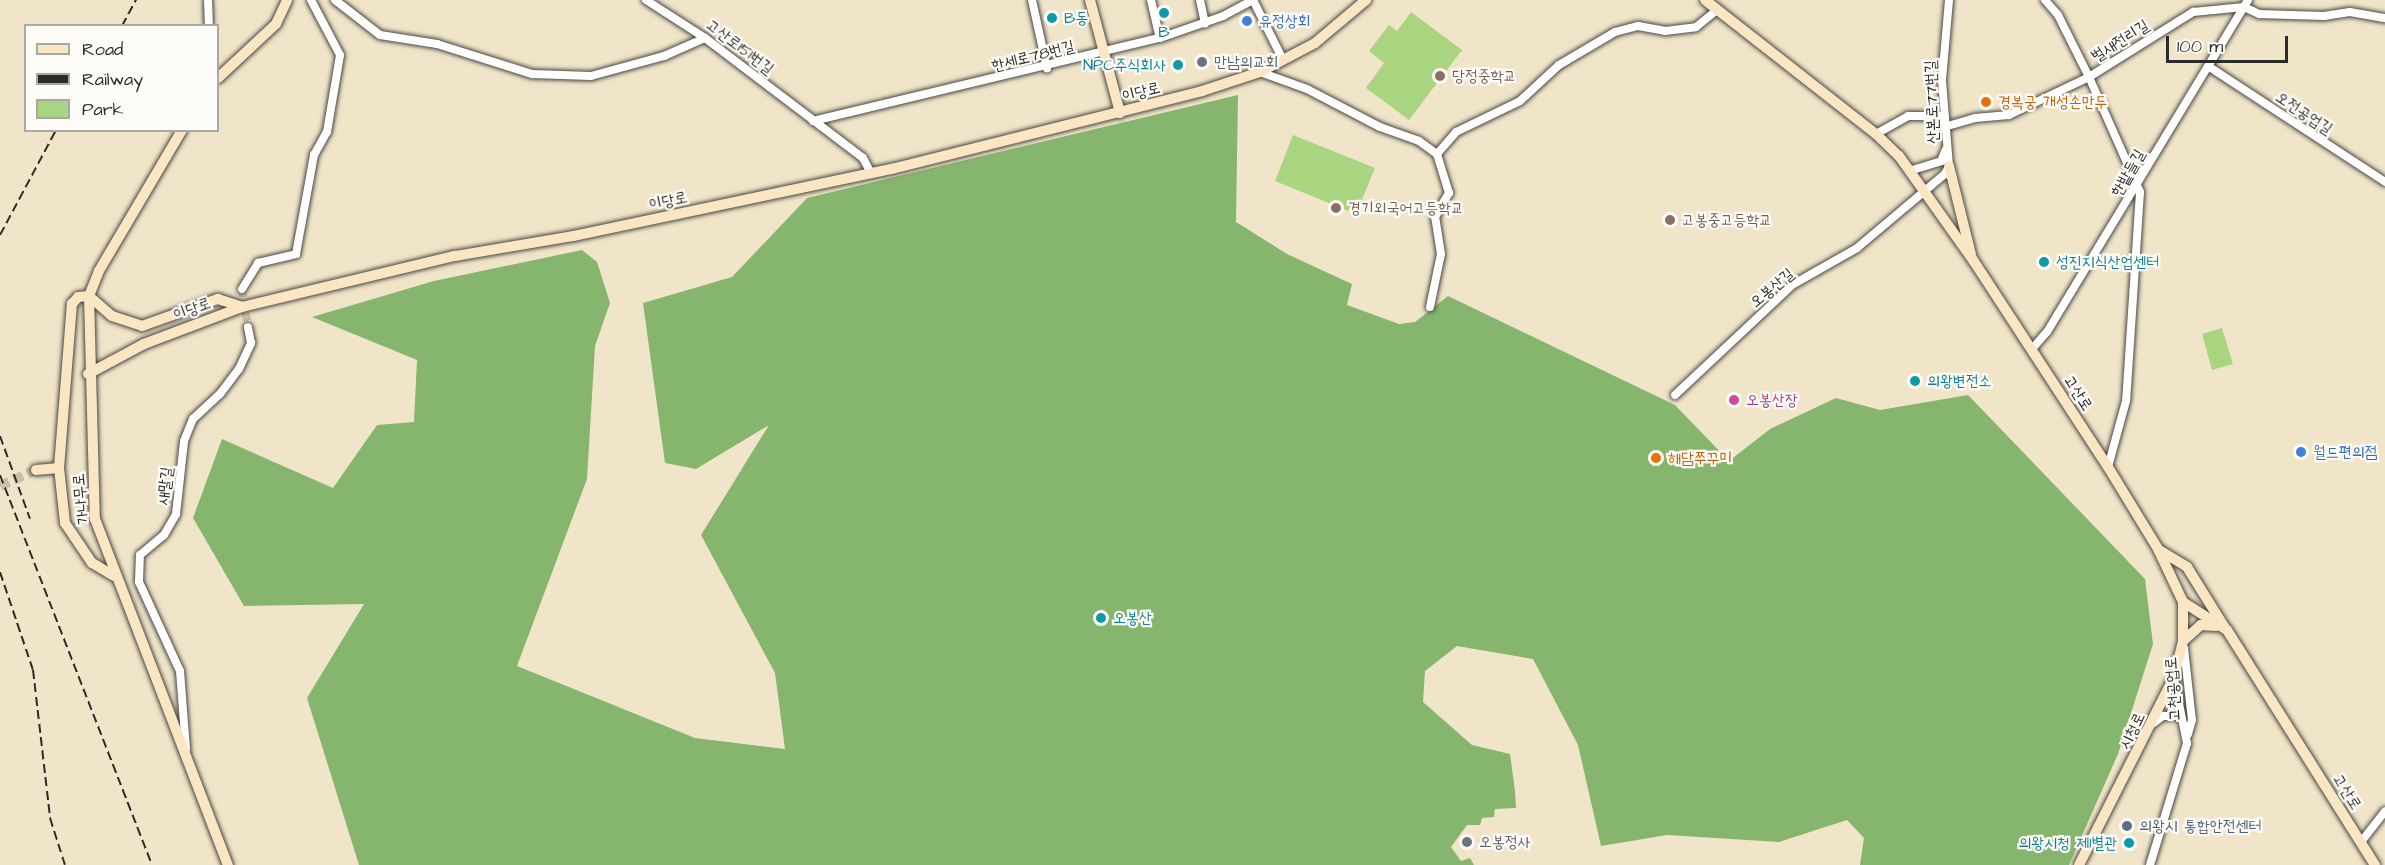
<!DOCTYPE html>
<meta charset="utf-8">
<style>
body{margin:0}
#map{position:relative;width:2385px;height:865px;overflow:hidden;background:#f0e5c9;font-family:"Architects Daughter","Poor Story",sans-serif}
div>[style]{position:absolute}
.green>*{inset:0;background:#a9d480}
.forest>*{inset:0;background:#86b66e}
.street-tunnel>*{height:8px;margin-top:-4px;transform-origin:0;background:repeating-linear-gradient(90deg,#c9c0a9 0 8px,transparent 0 12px)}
.secondary-tunnel>*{height:10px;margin-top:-5px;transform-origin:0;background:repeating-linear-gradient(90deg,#c9c0a9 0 10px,transparent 0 15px)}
.roads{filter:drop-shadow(0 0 2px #494743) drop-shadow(0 0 2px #494743)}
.street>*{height:8px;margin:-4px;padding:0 4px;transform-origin:4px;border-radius:4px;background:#fff}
.secondary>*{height:10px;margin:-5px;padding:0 5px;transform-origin:5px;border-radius:5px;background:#fbe6c4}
.rail>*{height:2px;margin-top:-1px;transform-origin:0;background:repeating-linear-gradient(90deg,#2b2b2b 0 9px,transparent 0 13.5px)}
.dots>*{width:16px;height:16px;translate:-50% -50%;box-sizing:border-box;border:3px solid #fdfcf7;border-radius:50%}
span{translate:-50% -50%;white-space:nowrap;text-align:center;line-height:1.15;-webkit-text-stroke:4.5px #fdfcf7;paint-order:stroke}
.culture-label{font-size:16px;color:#0d838f}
.left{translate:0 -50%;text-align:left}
.right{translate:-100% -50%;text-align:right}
.shop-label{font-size:16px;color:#366cbe}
.street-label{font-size:16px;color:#2b2b2b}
.worship-label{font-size:16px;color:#5b616d}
.education-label{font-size:16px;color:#785e54}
.food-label{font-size:16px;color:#c56008}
.hotel-label{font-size:16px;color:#b23c85}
.service-label{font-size:16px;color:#4e5e75}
.legend{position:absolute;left:24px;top:24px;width:195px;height:108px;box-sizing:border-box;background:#fdfcf7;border:2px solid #a9a8a5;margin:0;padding:8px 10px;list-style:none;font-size:18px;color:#2b2b2b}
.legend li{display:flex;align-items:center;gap:12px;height:30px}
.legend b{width:30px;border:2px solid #a9a8a5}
.scale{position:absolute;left:2166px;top:36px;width:122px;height:27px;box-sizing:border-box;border:3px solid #2b2b2b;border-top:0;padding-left:8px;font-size:18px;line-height:21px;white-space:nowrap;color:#2b2b2b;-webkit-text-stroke:4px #fdfcf7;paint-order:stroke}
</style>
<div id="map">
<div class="green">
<div style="clip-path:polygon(1411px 12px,1462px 50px,1409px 120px,1366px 88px,1384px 63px,1369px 51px,1389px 25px,1397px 31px)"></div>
<div style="clip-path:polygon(1293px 135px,1375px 168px,1356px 214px,1275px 181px)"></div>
<div style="clip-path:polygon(2222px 328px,2233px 364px,2212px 370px,2202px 334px)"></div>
</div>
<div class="forest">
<div style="clip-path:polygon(1238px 95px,1236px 222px,1287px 254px,1352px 284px,1347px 305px,1399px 324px,1415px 322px,1448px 296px,1675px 405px,1729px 461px,1770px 429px,1836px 398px,1880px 410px,1968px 395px,2145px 579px,2153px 644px,2118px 754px,2069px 865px,1860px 865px,1864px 838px,1847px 820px,1779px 842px,1667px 835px,1601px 846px,1578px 745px,1533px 659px,1457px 646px,1425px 671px,1423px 702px,1472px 745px,1510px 754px,1515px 791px,1516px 808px,1495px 809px,1494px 817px,1482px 818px,1480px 825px,1467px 825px,1451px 847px,1461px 861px,1470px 858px,1474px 865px,359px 865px,307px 698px,364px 604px,244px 606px,193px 518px,222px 439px,333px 488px,377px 425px,414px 422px,417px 360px,312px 317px,434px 281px,582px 250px,597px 262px,610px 303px,595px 346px,587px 479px,517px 666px,695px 738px,785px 749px,775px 673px,701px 535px,769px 425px,696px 469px,665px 463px,643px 303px,732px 277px,807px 198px)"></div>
</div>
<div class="street-tunnel">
<div style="left:242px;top:289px;width:38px;rotate:81deg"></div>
</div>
<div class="secondary-tunnel">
<div style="left:0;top:486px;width:39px;rotate:-24deg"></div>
</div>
<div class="roads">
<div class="street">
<div style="left:208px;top:0;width:26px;rotate:88deg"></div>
<div style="left:335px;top:0;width:57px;rotate:37.9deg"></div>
<div style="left:380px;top:35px;width:58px;rotate:9deg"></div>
<div style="left:437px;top:44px;width:100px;rotate:17.5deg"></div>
<div style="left:532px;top:74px;width:59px;rotate:1.9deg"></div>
<div style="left:591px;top:76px;width:76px;rotate:-15.3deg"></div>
<div style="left:664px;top:56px;width:45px;rotate:-23.7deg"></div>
<div style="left:646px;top:0;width:70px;rotate:32.8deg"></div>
<div style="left:705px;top:38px;width:198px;rotate:37.2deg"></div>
<div style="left:863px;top:158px;width:17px;rotate:62deg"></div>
<div style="left:1032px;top:0;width:70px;rotate:77.6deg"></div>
<div style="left:1151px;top:0;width:39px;rotate:77deg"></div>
<div style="left:1200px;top:0;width:24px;rotate:78deg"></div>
<div style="left:1253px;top:0;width:67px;rotate:63.4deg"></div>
<div style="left:2045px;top:0;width:20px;rotate:49deg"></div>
<div style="left:2058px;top:15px;width:69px;rotate:63.4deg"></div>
<div style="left:2089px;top:77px;width:126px;rotate:66.1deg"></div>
<div style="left:2140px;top:192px;width:209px;rotate:93.8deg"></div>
<div style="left:2126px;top:401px;width:68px;rotate:105.3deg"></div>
<div style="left:2208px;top:66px;width:212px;rotate:33.2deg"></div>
<div style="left:1260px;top:72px;width:50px;rotate:19.9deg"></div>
<div style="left:1307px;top:89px;width:82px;rotate:27.5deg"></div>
<div style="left:1380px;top:127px;width:41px;rotate:19.7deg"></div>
<div style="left:1419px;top:141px;width:22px;rotate:36deg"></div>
<div style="left:813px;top:121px;width:357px;rotate:-13.5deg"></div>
<div style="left:1160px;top:38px;width:67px;rotate:-19.2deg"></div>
<div style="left:1223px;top:16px;width:34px;rotate:-28deg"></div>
<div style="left:1944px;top:127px;width:32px;rotate:-16deg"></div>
<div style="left:1975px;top:118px;width:34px;rotate:-5deg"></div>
<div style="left:2009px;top:115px;width:89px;rotate:-25.4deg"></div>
<div style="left:2089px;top:77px;width:123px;rotate:-32deg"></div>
<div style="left:2193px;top:12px;width:51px;rotate:-5.6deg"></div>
<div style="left:2244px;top:7px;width:17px;rotate:25deg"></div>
<div style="left:2259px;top:14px;width:65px;rotate:1.8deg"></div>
<div style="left:2324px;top:16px;width:26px;rotate:-9deg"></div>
<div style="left:2350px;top:12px;width:36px;rotate:10deg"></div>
<div style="left:1876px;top:134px;width:37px;rotate:-29deg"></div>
<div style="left:1908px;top:116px;width:36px"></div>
<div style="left:1909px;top:171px;width:34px;rotate:-17deg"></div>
<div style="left:1941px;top:161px;width:13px;rotate:-67deg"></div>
<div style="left:242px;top:289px;width:31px;rotate:-58deg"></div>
<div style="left:258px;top:263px;width:39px;rotate:-13deg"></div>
<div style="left:296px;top:254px;width:101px;rotate:-79.7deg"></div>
<div style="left:314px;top:155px;width:26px;rotate:-61deg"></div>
<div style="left:327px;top:132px;width:78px;rotate:-80.4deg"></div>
<div style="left:340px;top:55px;width:62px;rotate:-117.8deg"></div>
<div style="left:1430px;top:307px;width:54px;rotate:-78.3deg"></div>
<div style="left:1441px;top:254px;width:37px;rotate:-99deg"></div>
<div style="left:1435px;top:217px;width:28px;rotate:-60deg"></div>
<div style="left:1449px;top:193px;width:41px;rotate:-107.1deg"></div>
<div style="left:1437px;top:154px;width:29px;rotate:-49deg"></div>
<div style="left:1456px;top:132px;width:71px;rotate:-25.8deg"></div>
<div style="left:1520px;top:101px;width:53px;rotate:-42.7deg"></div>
<div style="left:1559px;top:65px;width:65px;rotate:-30.5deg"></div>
<div style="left:1615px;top:32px;width:24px;rotate:-15deg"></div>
<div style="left:1638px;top:26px;width:27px;rotate:10deg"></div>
<div style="left:1665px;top:31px;width:31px;rotate:-7deg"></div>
<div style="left:1696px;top:27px;width:27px;rotate:-39deg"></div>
<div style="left:2032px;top:349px;width:23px;rotate:-49deg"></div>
<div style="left:2047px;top:332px;width:388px;rotate:-58.8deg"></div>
<div style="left:1675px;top:395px;width:161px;rotate:-43.2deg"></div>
<div style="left:1792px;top:285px;width:75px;rotate:-29.6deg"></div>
<div style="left:1857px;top:248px;width:115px;rotate:-40.1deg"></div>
<div style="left:1945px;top:174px;width:9px;rotate:-63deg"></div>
<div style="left:1949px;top:166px;width:86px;rotate:-94.7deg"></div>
<div style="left:1942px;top:80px;width:80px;rotate:-85deg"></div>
<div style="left:2184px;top:648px;width:72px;rotate:83.7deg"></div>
<div style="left:2192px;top:720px;width:15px;rotate:106deg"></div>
<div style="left:2152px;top:724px;width:14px;rotate:-36deg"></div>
<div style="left:2163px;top:716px;width:17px"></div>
<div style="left:186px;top:749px;width:78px;rotate:-94.4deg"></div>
<div style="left:180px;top:671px;width:98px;rotate:-114.7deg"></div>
<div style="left:139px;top:582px;width:27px;rotate:-88deg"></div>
<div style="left:140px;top:555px;width:31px;rotate:-40deg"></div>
<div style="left:164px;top:535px;width:24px;rotate:-60deg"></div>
<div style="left:176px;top:514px;width:73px;rotate:-83.7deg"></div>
<div style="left:184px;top:441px;width:24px;rotate:-68deg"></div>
<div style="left:193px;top:419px;width:37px;rotate:-43deg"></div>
<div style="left:220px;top:394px;width:31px;rotate:-53deg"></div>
<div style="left:239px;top:369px;width:29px;rotate:-65deg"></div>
<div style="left:251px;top:343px;width:16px;rotate:-101deg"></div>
<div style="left:2361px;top:842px;width:39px;rotate:-52deg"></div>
<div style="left:2150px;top:865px;width:127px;rotate:-73.1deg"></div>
<div style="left:2187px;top:743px;width:65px;rotate:-101.5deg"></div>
</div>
<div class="secondary">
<div style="left:1090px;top:0;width:117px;rotate:75.1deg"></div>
<div style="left:1705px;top:0;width:217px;rotate:38.1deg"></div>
<div style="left:1876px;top:134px;width:32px;rotate:44deg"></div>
<div style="left:1899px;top:156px;width:128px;rotate:54.6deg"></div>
<div style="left:1973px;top:260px;width:247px;rotate:56.9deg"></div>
<div style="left:2108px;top:467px;width:96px;rotate:58.6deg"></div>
<div style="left:2158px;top:549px;width:59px;rotate:64.7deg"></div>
<div style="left:2183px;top:602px;width:52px;rotate:32.5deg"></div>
<div style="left:2227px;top:630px;width:278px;rotate:57.8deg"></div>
<div style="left:218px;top:78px;width:79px;rotate:-43deg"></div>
<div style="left:276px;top:24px;width:26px;rotate:-65deg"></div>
<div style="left:182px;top:130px;width:164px;rotate:120.5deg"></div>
<div style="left:99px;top:271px;width:27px;rotate:112deg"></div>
<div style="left:89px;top:296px;width:223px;rotate:88.5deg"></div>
<div style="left:95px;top:519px;width:371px;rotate:69deg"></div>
<div style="left:1949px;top:166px;width:91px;rotate:76deg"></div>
<div style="left:88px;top:374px;width:64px;rotate:-28.2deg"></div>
<div style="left:144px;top:344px;width:105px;rotate:-20.7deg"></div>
<div style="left:242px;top:307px;width:219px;rotate:-13.5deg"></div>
<div style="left:455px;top:256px;width:120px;rotate:-9.6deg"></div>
<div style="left:573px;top:236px;width:326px;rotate:-11.9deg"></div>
<div style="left:892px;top:169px;width:320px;rotate:-14.1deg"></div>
<div style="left:1202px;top:91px;width:61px;rotate:-18.1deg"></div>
<div style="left:1260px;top:72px;width:62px;rotate:-27.8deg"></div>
<div style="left:1315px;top:43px;width:67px;rotate:-40.1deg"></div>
<div style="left:36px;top:470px;width:23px;rotate:-5deg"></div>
<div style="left:2159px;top:550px;width:33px;rotate:31deg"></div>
<div style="left:2187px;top:567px;width:72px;rotate:58.1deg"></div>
<div style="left:114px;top:576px;width:26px;rotate:-149deg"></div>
<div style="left:92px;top:563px;width:48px;rotate:-124deg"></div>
<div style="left:65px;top:523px;width:55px;rotate:-96.2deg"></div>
<div style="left:59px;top:468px;width:165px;rotate:-85.5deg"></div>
<div style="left:72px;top:304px;width:9px;rotate:-49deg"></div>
<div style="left:78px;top:297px;width:11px;rotate:-5deg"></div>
<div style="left:89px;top:296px;width:30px;rotate:41deg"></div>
<div style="left:112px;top:316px;width:32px;rotate:18deg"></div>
<div style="left:142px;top:326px;width:81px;rotate:-19.6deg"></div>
<div style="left:218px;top:299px;width:25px;rotate:18deg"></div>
<div style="left:2183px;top:641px;width:24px;rotate:-42deg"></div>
<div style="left:2201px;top:625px;width:15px;rotate:4deg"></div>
<div style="left:2079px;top:865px;width:211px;rotate:-63.2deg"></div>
<div style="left:2174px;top:677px;width:37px;rotate:-76deg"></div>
<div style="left:2183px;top:641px;width:39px;rotate:-90deg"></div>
</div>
</div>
<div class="rail">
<div style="left:122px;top:26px;width:30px;rotate:-62deg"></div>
<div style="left:0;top:235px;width:119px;rotate:-61.9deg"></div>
<div style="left:0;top:436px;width:88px;rotate:70.1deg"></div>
<div style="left:0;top:475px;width:419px;rotate:68.7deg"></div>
<div style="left:0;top:572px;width:103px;rotate:71.4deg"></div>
<div style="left:33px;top:670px;width:149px;rotate:83.4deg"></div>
<div style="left:50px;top:818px;width:49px;rotate:72.3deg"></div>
</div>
<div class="dots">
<div style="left:1164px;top:13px;background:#0f9aa8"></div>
<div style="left:1052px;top:18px;background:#0f9aa8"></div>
<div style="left:1247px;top:21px;background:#3f7fe0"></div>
<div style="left:1202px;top:62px;background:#6b7280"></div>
<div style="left:1178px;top:65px;background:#0f9aa8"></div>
<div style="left:1440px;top:76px;background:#8d6e63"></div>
<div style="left:1986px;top:102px;background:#e8710a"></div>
<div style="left:1336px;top:208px;background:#8d6e63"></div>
<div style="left:1670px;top:220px;background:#8d6e63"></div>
<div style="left:2044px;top:262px;background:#0f9aa8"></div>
<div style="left:1915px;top:381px;background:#0f9aa8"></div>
<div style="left:1734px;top:400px;background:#d1479c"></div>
<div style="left:2301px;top:452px;background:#3f7fe0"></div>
<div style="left:1656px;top:458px;background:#e8710a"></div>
<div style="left:1101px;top:618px;background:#0f9aa8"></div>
<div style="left:2127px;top:826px;background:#5c6f8a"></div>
<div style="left:1467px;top:842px;background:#6b7280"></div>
<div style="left:2129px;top:843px;background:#0f9aa8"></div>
</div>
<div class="culture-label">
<span class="left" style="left:1064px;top:18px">B동</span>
<span style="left:1164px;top:32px">B</span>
<span class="right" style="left:1166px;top:65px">NPC주식회사</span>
<span class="left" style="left:2056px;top:262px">성진지식산업센터</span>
<span class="left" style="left:1927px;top:381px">의왕변전소</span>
<span class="left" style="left:1113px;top:618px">오봉산</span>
<span class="right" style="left:2117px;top:843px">의왕시청 제1별관</span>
</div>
<div class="shop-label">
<span class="left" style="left:1259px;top:21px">유정상회</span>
<span class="left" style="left:2313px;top:452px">월드편의점</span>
</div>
<div class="street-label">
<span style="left:2120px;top:41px;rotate:-32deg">벌새전리길</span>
<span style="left:740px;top:47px;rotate:37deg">고산로151번길</span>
<span style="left:1033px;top:56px;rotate:-14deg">한세로78번길</span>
<span style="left:1141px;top:92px;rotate:-14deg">이당로</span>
<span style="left:1932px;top:102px;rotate:-92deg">산본로77번길</span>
<span style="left:2304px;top:113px;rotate:33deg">오전공업길</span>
<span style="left:2128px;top:173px;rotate:-60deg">한밭들길</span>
<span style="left:668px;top:201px;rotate:-12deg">이당로</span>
<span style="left:1772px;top:288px;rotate:-40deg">오봉산길</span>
<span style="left:192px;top:309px;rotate:-20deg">이당로</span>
<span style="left:2078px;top:393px;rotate:57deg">고산로</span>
<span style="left:165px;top:486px;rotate:-83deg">새말길</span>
<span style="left:81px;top:499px;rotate:-96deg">가나무로</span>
<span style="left:2173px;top:689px;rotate:-94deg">고천공업로</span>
<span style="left:2132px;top:731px;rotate:-64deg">시청로</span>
<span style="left:2347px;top:792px;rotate:58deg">고산로</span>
</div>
<div class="worship-label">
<span class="left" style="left:1214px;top:62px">만남의교회</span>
<span class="left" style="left:1479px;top:842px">오봉정사</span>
</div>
<div class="education-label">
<span class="left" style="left:1452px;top:76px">당정중학교</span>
<span class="left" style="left:1348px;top:208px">경기외국어고등학교</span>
<span class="left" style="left:1682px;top:220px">고봉중고등학교</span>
</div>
<div class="food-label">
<span class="left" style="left:1998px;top:102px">경복궁 개성손만두</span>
<span class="left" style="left:1668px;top:458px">해담쭈꾸미</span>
</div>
<div class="hotel-label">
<span class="left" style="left:1746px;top:400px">오봉산장</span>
</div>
<div class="service-label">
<span class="left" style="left:2139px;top:826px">의왕시 통합안전센터</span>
</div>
<ul class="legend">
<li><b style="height:8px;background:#fbe6c4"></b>Road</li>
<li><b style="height:8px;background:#2b2b2b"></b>Railway</li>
<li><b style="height:16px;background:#a9d480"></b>Park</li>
</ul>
<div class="scale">100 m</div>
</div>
